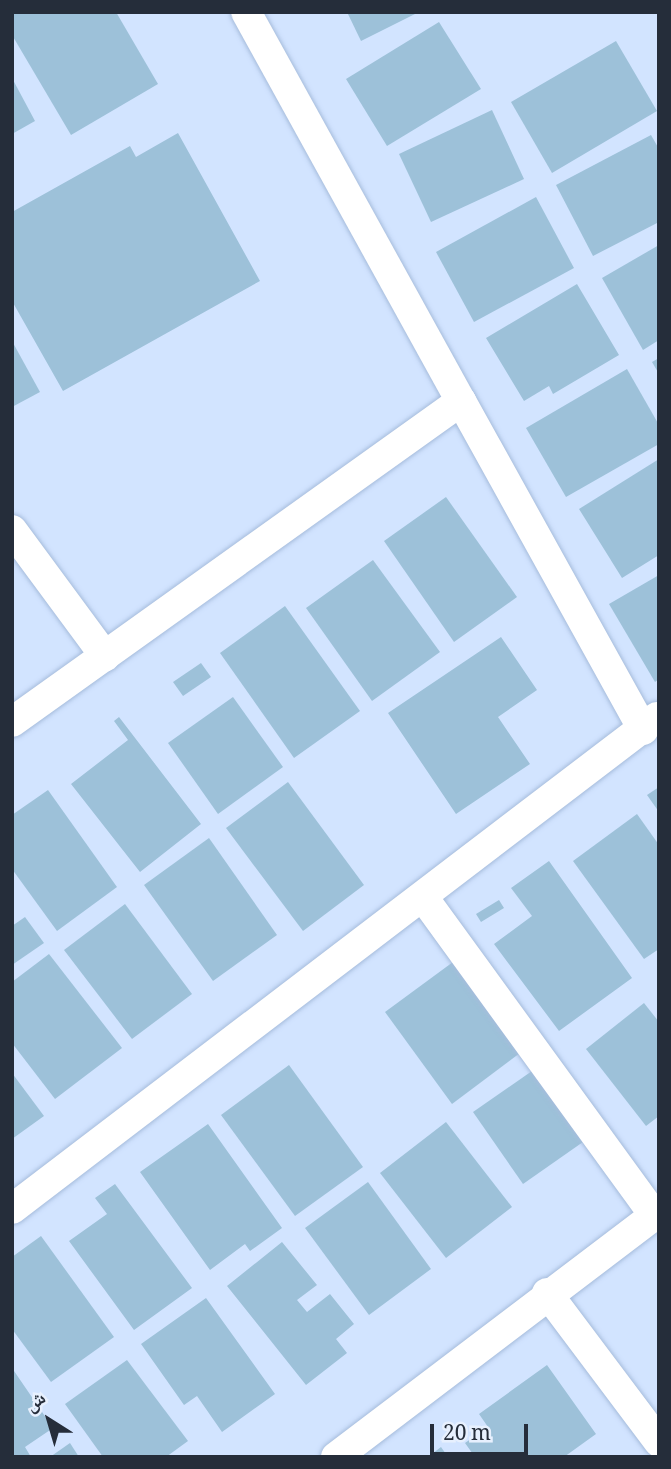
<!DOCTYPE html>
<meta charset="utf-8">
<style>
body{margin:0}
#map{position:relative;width:671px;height:1469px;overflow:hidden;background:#d2e4ff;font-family:Georgia,"Noto Naskh Arabic",serif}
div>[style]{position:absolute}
.building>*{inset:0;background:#9dc1d9}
.roads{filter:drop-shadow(0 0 2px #a6bcdc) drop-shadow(0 0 2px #a6bcdc)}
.street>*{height:30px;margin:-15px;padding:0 15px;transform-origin:15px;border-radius:15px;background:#fff}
span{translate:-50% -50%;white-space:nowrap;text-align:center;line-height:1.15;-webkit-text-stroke:5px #e7f0fe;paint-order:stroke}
.frame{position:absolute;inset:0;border:14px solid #252d3a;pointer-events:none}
.north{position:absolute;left:14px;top:1385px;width:70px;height:70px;-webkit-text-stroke:5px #e7f0fe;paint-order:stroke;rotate:323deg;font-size:19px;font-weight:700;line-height:28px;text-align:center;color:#252d3a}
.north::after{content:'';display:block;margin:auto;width:24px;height:32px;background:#252d3a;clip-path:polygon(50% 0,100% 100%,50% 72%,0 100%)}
.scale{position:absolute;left:430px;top:1424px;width:98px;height:32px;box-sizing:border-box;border:4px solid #252d3a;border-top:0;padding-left:9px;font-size:21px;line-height:24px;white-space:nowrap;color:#252d3a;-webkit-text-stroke:5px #e7f0fe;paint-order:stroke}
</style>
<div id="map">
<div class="building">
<div style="clip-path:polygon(12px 12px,116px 12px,158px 84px,71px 135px,12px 35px)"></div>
<div style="clip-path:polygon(347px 12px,419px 12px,361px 41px)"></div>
<div style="clip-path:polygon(439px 22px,481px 89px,387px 146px,346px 79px)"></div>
<div style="clip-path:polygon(616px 41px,657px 111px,552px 173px,511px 102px)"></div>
<div style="clip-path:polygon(12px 78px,35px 121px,12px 134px)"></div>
<div style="clip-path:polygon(492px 110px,524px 179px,431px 222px,399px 154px)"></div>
<div style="clip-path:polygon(178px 133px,260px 281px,63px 391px,12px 301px,12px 212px,130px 146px,136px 157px)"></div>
<div style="clip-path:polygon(651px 135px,659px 149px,659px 222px,593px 256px,556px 185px)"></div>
<div style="clip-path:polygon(536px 197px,574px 268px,474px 322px,436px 252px)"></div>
<div style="clip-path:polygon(659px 245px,659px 340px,643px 350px,602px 278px)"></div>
<div style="clip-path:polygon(577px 284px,619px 355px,553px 394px,549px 386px,524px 401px,486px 338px)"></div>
<div style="clip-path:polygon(12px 341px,40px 392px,12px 407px)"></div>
<div style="clip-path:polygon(659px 358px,659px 374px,652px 362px)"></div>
<div style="clip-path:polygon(627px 369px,659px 425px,659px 444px,566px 497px,526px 428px)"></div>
<div style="clip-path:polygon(659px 459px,659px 555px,622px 578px,579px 509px)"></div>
<div style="clip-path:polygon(446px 497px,517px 597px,454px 642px,384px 541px)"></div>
<div style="clip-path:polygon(373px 560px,440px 652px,372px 701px,306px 608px)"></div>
<div style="clip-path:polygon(659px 575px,659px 679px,655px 682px,609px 604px)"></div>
<div style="clip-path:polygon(285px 606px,360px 711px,294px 758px,220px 653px)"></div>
<div style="clip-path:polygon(501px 637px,537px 690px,498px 717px,530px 764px,456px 814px,388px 713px)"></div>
<div style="clip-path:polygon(201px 663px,211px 677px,183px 696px,173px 682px)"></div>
<div style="clip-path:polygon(233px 697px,283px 767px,218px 814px,168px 743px)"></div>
<div style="clip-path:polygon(119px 717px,201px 824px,140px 872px,71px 784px,128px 740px,114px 721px)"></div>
<div style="clip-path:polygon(288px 782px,364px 885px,303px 931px,226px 828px)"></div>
<div style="clip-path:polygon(659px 787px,659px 812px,647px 795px)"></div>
<div style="clip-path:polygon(48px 790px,117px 887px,57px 931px,12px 869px,12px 815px)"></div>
<div style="clip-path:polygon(637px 814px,659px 845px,659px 949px,644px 959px,573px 861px)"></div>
<div style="clip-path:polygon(209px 838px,277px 935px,213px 981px,144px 885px)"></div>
<div style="clip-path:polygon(549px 861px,632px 978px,559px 1031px,494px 944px,532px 916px,511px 888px)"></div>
<div style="clip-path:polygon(499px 900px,504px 908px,481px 922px,476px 914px)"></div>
<div style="clip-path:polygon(125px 904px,192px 994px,132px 1039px,64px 950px)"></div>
<div style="clip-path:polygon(25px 917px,44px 943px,12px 965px,12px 926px)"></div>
<div style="clip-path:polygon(49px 954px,122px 1048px,55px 1099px,12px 1043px,12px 982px)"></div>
<div style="clip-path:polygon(453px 962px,520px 1053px,452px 1104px,385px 1012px)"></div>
<div style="clip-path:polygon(644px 1003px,659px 1022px,659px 1116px,646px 1126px,586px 1049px)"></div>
<div style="clip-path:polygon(289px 1065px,363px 1167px,295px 1216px,221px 1115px)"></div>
<div style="clip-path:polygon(532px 1071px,583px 1142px,523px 1184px,473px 1112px)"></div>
<div style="clip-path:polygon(12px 1073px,44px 1116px,12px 1139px)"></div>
<div style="clip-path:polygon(446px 1122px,512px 1207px,446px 1258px,380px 1173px)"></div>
<div style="clip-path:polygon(208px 1124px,282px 1228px,250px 1251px,245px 1244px,210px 1270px,140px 1172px)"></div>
<div style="clip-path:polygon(368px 1182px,431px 1269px,369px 1315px,305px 1228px)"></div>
<div style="clip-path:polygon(115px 1184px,192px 1288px,134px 1330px,69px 1241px,107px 1214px,95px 1198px)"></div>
<div style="clip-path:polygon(41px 1236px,114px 1337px,51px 1382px,12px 1329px,12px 1257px)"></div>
<div style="clip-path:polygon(282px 1242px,317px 1285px,297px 1300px,307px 1312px,330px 1294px,354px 1324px,336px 1339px,347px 1353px,306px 1385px,227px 1286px)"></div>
<div style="clip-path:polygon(206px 1298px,275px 1394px,222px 1432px,197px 1396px,184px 1405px,141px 1344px)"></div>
<div style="clip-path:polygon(127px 1360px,188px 1441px,166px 1457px,103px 1457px,65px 1404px)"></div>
<div style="clip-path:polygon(547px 1365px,596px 1434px,564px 1457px,475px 1457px,465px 1443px,488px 1427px,479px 1414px)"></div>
<div style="clip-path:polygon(12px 1368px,53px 1428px,25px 1447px,31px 1457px,12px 1457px)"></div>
<div style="clip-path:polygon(70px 1443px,79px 1457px,50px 1457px)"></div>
<div style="clip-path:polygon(441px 1447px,448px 1457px,428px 1457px)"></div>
</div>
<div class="roads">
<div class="street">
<div style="left:246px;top:12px;width:444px;rotate:61.1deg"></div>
<div style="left:12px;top:530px;width:157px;rotate:53.6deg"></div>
<div style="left:12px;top:722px;width:552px;rotate:-35.56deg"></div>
<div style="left:461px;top:401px;width:376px;rotate:61deg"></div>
<div style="left:423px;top:897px;width:393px;rotate:54deg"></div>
<div style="left:12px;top:1209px;width:811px;rotate:-37.34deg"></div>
<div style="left:547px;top:1293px;width:186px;rotate:53.1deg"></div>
<div style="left:336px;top:1457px;width:405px;rotate:-37.2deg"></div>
</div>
</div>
<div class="frame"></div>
<div class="north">ش</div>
<div class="scale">20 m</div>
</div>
